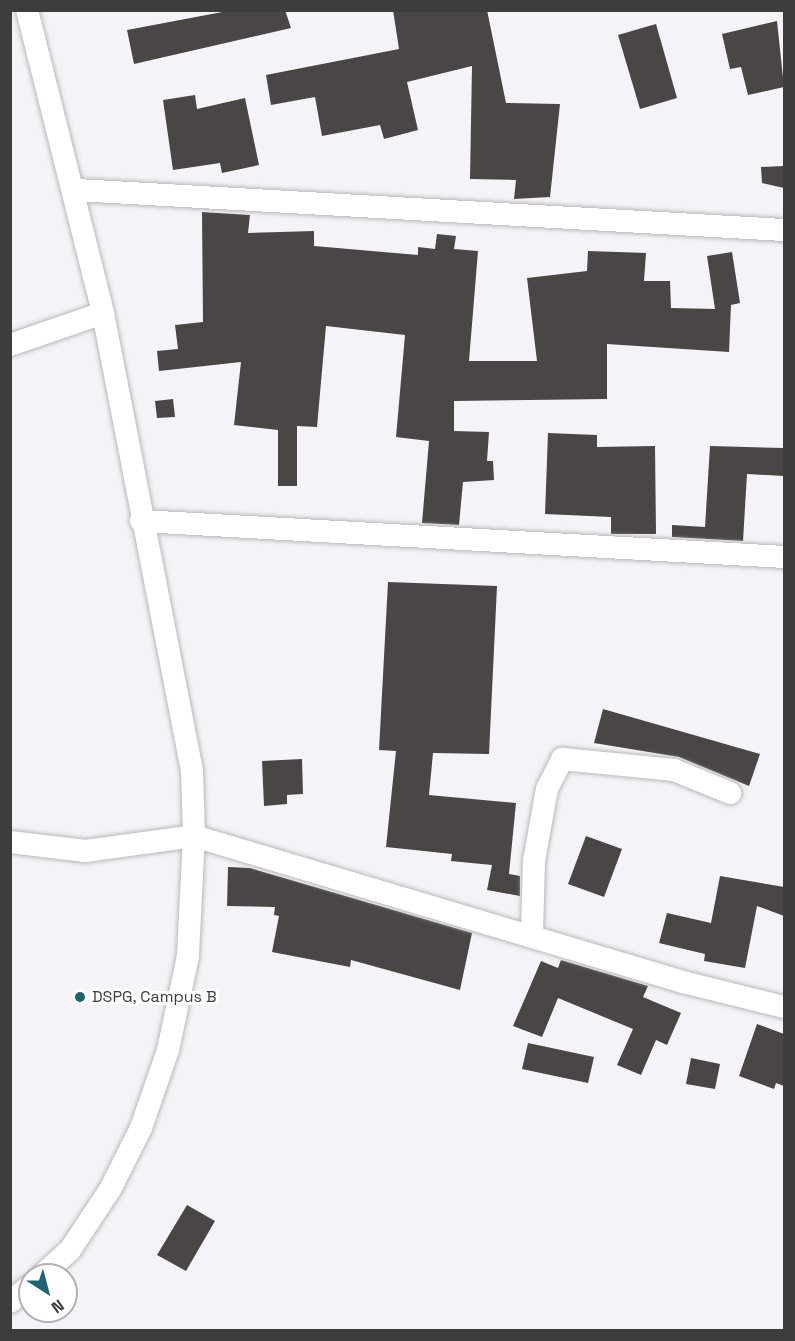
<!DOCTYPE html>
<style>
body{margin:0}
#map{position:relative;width:795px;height:1341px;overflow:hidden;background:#f5f3f7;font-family:"Space Grotesk",sans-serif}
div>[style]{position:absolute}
.building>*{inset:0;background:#4a4645}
.roads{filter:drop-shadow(0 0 2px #b9b8bb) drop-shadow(0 0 2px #b9b8bb)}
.minor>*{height:22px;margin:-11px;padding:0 11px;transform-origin:11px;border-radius:11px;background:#fff}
.dots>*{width:16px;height:16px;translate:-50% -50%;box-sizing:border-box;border:3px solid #fff;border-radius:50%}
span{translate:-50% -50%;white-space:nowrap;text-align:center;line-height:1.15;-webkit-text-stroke:6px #fff;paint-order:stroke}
.poi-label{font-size:16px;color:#3d3d3e}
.left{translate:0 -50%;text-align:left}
.frame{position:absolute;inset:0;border:12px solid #3d3d3e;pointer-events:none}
.north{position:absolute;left:18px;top:1263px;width:60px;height:60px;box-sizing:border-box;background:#fff;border:2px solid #b1b1b2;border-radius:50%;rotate:144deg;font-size:16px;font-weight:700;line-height:24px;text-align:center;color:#3d3d3e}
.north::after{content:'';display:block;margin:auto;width:21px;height:27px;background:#1e6474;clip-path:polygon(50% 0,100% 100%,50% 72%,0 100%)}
</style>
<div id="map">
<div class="building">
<div style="clip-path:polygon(233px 10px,285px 10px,291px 28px,134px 64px,127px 30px)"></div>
<div style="clip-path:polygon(393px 10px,487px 10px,506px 103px,560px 104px,550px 197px,514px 199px,516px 180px,470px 179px,472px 66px,407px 82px,418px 130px,384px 139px,380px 125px,322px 136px,315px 97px,271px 105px,266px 75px,399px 49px)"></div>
<div style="clip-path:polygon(777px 21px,784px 87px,748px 95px,741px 67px,730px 69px,722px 34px)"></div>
<div style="clip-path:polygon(656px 24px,677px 98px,640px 109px,618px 35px)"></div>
<div style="clip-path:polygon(195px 95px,197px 109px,245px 98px,259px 165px,222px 173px,220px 163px,173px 170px,163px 100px)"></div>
<div style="clip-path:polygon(784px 166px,784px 188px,762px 183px,761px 167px)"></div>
<div style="clip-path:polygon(202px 212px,250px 215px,248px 233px,314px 231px,314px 246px,418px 255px,418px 247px,435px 249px,437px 234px,456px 236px,454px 249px,478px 251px,469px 361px,537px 361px,527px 278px,587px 271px,588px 251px,646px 253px,644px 281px,670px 281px,671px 308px,715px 309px,707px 256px,732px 252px,740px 303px,731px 305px,729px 352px,607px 344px,607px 399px,454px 401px,454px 431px,489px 432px,487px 461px,493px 461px,494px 480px,463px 482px,459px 525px,422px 523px,429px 441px,396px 437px,405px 335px,326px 326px,317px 427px,297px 426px,297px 486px,278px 486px,278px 430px,234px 425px,241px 362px,159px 371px,157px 351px,178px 349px,175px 325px,203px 322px)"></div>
<div style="clip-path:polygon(173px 399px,175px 417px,157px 418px,155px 401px)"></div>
<div style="clip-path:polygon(548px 433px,597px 435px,597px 447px,655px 446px,656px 534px,611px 534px,611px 517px,545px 514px)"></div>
<div style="clip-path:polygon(710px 446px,784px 448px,784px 476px,747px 474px,743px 541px,672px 537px,672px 525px,705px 527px)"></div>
<div style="clip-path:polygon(388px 582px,497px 586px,489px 754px,433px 753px,429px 795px,516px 803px,509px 874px,520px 876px,520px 896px,487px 890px,492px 865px,451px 861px,452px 854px,386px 847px,396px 751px,379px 750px)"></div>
<div style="clip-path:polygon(603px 709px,760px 754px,749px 786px,679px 757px,594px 743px)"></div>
<div style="clip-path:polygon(302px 759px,303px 794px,287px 795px,287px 804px,264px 806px,262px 761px)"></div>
<div style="clip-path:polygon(586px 836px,622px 849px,604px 897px,568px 884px)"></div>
<div style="clip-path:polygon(228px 867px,250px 868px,472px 933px,460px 990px,351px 960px,350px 967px,272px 952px,279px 916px,274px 915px,275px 907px,227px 906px)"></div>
<div style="clip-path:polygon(720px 876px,784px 887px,784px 916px,757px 906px,745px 968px,704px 961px,705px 954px,659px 943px,667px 913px,711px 923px)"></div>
<div style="clip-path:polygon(561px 960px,648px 986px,643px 997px,681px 1013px,667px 1045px,656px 1040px,641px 1075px,617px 1065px,633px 1029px,558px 998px,542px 1037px,513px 1026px,541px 961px,558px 968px)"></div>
<div style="clip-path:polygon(757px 1024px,784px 1034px,784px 1086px,776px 1083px,774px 1089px,739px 1076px)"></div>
<div style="clip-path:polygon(528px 1043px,594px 1057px,588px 1083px,522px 1069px)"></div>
<div style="clip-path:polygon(691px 1058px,720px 1064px,715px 1089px,686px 1084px)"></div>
<div style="clip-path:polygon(187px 1205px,215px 1221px,186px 1271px,157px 1255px)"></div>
</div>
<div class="roads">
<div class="minor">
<div style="left:27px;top:10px;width:312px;rotate:75.9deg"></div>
<div style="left:103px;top:313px;width:467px;rotate:79deg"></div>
<div style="left:192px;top:771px;width:65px;rotate:88.2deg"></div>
<div style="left:194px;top:836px;width:120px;rotate:92.9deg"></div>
<div style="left:188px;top:956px;width:96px;rotate:102deg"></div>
<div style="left:168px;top:1050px;width:83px;rotate:109.1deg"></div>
<div style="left:141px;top:1128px;width:67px;rotate:116.6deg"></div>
<div style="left:111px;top:1188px;width:74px;rotate:123.5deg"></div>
<div style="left:70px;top:1250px;width:38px;rotate:138deg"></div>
<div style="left:77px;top:190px;width:708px;rotate:3.24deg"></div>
<div style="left:10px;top:345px;width:98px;rotate:-19deg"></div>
<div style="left:141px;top:521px;width:644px;rotate:3.2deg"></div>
<div style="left:10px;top:842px;width:76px;rotate:6.8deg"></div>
<div style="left:85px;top:851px;width:110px;rotate:-7.8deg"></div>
<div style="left:194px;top:836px;width:510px;rotate:16.62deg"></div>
<div style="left:683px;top:982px;width:104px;rotate:13.9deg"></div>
<div style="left:532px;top:933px;width:72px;rotate:-88.4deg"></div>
<div style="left:534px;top:861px;width:73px;rotate:-79.8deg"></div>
<div style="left:547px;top:789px;width:34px;rotate:-63deg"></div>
<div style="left:562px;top:759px;width:113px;rotate:5.6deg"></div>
<div style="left:674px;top:770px;width:61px;rotate:22.3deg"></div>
<div style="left:10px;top:1302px;width:26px;rotate:-39deg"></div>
</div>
</div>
<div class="dots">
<div style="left:80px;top:997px;background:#1e6474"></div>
</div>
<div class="poi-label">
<span class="left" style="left:92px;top:997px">DSPG, Campus B</span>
</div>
<div class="frame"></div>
<div class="north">N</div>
</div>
